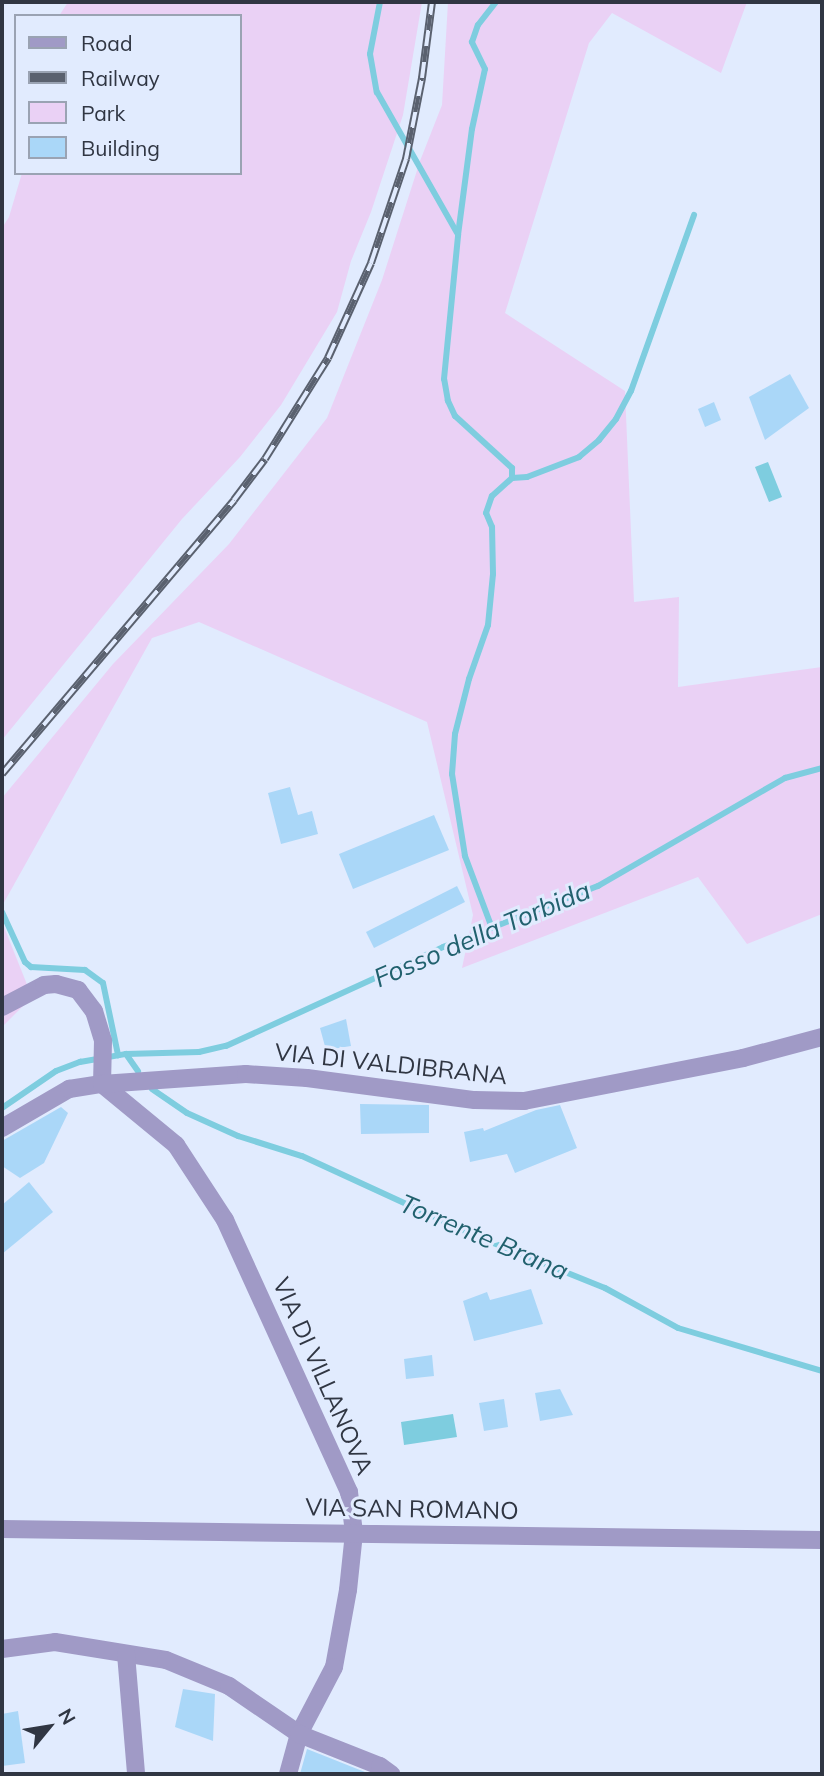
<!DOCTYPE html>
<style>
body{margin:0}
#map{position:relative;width:824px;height:1776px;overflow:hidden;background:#e1ebfe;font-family:Mulish,sans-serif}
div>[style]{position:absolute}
.green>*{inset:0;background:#ead1f5}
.water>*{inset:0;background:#7ecddf}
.stream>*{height:6px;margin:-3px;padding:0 3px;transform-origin:3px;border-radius:3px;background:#7ecddf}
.building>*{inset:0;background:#aad7f8}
.minor>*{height:18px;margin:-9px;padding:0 9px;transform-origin:9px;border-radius:9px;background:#a09ac6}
.rail>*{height:8px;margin-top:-4px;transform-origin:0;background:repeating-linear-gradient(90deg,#e1ebfe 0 16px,#5a616f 0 32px);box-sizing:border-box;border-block:2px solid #5a616f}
span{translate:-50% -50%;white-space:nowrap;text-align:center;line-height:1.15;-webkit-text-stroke:6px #e1ebfe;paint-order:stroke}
.street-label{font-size:24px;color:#303643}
.water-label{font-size:26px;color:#21616e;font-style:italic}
.frame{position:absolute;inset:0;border:4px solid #303643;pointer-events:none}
.legend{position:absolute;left:14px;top:14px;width:228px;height:161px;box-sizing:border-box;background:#e1ebfe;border:2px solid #9aa3b3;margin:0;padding:9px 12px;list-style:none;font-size:21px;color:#303643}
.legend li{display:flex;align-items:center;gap:14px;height:35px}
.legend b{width:35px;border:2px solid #9aa3b3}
.north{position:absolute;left:14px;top:1692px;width:70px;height:70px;-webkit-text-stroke:5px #e1ebfe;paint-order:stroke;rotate:60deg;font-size:19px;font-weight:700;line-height:28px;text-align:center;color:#303643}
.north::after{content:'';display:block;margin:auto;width:24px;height:32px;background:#303643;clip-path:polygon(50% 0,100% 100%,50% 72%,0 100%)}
</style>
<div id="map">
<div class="green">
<div style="clip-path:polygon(68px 2px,422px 2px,403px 115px,371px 212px,351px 261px,337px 312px,281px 405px,240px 457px,182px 519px,2px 740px,2px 228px,9px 217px,22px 173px,240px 173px,240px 16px,59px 16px)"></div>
<div style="clip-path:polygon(448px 2px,747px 2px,721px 73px,612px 13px,589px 43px,505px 313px,625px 391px,634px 602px,679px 597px,678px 687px,822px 667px,822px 914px,747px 944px,698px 877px,462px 968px,473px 915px,427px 722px,199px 622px,152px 638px,2px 906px,2px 798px,113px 664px,229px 544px,327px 418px,382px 280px,420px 161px,442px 105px)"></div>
<div style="clip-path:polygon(2px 922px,32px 997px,2px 1027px)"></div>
</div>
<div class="water">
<div style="clip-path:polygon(768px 462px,782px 497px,769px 502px,755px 467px)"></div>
<div style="clip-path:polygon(453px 1414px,457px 1437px,404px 1445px,401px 1422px)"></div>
</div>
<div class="stream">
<div style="left:380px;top:2px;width:53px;rotate:100.9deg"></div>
<div style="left:370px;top:54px;width:39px;rotate:80deg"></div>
<div style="left:377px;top:92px;width:162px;rotate:60.4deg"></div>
<div style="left:512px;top:478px;width:15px;rotate:-4deg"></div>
<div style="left:527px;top:477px;width:56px;rotate:-21deg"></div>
<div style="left:579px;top:457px;width:26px;rotate:-40deg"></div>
<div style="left:599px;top:440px;width:27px;rotate:-51deg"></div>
<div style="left:616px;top:419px;width:32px;rotate:-62deg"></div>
<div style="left:631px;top:391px;width:187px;rotate:-70.3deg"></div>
<div style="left:2px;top:912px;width:55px;rotate:65.3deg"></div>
<div style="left:25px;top:962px;width:8px;rotate:40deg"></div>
<div style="left:31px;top:967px;width:54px;rotate:3.2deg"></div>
<div style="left:85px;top:970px;width:22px;rotate:36deg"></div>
<div style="left:103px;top:983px;width:74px;rotate:78.2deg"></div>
<div style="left:492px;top:928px;width:77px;rotate:-110.6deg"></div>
<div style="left:465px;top:856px;width:83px;rotate:-99deg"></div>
<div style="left:452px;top:774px;width:40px;rotate:-85.7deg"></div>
<div style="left:455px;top:734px;width:57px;rotate:-75.7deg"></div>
<div style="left:469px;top:679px;width:57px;rotate:-70.6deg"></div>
<div style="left:488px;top:625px;width:51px;rotate:-84.4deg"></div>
<div style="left:493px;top:574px;width:47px;rotate:-91.2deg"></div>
<div style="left:492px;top:527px;width:15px;rotate:-113deg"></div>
<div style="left:486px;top:513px;width:18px;rotate:-71deg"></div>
<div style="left:492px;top:496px;width:27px;rotate:-42deg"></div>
<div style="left:512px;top:478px;width:10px;rotate:-90deg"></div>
<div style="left:512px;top:468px;width:77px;rotate:-137.6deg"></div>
<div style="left:455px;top:416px;width:17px;rotate:-115deg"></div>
<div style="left:448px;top:401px;width:22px;rotate:-100deg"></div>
<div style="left:444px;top:379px;width:145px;rotate:-84.4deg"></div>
<div style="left:458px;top:235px;width:107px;rotate:-82.5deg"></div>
<div style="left:472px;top:129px;width:61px;rotate:-77.8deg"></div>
<div style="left:485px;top:69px;width:30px;rotate:-116deg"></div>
<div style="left:472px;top:42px;width:18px;rotate:-71deg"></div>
<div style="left:478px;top:25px;width:29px;rotate:-52deg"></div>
<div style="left:126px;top:1054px;width:21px;rotate:55deg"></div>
<div style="left:152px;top:1089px;width:42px;rotate:34.4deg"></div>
<div style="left:187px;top:1113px;width:56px;rotate:24.3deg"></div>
<div style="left:238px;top:1136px;width:67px;rotate:17.4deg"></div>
<div style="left:302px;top:1156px;width:192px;rotate:24.7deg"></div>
<div style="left:476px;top:1236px;width:139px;rotate:22deg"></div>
<div style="left:605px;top:1288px;width:83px;rotate:28.7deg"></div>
<div style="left:678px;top:1328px;width:150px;rotate:16.6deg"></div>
<div style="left:2px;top:1108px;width:65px;rotate:-34.4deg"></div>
<div style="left:56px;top:1071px;width:26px;rotate:-21deg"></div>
<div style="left:80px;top:1062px;width:47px;rotate:-9.9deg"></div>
<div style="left:126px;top:1054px;width:73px;rotate:-1.6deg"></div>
<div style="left:199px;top:1052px;width:28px;rotate:-13deg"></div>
<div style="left:226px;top:1046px;width:239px;rotate:-24.5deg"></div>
<div style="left:443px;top:947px;width:167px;rotate:-21.5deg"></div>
<div style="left:598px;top:886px;width:216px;rotate:-30deg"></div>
<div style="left:785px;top:778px;width:38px;rotate:-15deg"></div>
</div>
<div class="building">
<div style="clip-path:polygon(790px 374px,809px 408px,765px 440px,749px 397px)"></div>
<div style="clip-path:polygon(714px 402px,721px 420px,705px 427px,698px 409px)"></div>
<div style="clip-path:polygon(290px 787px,298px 815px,312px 811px,318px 834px,281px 844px,268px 793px)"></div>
<div style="clip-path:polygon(434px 815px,449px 850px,353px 889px,339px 854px)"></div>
<div style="clip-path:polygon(457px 886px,465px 902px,374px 948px,366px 932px)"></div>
<div style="clip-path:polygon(346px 1019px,351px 1046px,326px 1050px,320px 1028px)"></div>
<div style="clip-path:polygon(360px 1104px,429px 1105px,429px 1133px,361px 1134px)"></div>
<div style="clip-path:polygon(560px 1105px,577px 1148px,515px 1173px,507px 1154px,470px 1162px,464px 1132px,483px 1128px,484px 1131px,536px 1110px)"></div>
<div style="clip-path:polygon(61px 1107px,68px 1113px,44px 1163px,20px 1178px,2px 1166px,2px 1141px)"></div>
<div style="clip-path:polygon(29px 1182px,53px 1212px,2px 1254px,2px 1205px)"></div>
<div style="clip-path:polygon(531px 1289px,543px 1324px,474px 1341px,463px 1301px,487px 1292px,490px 1300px)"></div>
<div style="clip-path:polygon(432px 1355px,434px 1376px,406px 1379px,404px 1359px)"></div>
<div style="clip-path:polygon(560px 1389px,573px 1415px,540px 1421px,535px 1393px)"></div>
<div style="clip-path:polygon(504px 1399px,508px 1427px,484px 1431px,479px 1403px)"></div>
<div style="clip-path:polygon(183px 1689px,215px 1694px,213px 1741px,175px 1727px)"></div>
<div style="clip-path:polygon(18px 1711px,25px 1763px,2px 1766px,2px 1714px)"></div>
<div style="clip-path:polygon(307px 1749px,370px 1774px,300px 1774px)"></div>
</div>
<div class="minor">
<div style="left:2px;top:1007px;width:47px;rotate:-27.6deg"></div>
<div style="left:44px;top:985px;width:12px;rotate:-5deg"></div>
<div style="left:56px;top:984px;width:23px;rotate:15deg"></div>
<div style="left:78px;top:990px;width:26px;rotate:53deg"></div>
<div style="left:94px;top:1011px;width:31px;rotate:73deg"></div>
<div style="left:103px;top:1041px;width:43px;rotate:91.3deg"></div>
<div style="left:102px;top:1084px;width:96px;rotate:39.5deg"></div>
<div style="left:176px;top:1145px;width:90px;rotate:56.8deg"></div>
<div style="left:225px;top:1220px;width:299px;rotate:65.5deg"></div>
<div style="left:349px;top:1492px;width:41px;rotate:83deg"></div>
<div style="left:354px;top:1533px;width:57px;rotate:96deg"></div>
<div style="left:348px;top:1590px;width:78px;rotate:100.3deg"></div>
<div style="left:334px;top:1667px;width:76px;rotate:117.6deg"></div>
<div style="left:299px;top:1734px;width:41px;rotate:105.4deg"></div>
<div style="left:2px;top:1128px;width:78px;rotate:-30.2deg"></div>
<div style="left:69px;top:1089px;width:33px;rotate:-9deg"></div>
<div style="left:102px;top:1084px;width:144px;rotate:-4deg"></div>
<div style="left:246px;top:1074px;width:61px;rotate:3.8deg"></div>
<div style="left:307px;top:1078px;width:169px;rotate:7.5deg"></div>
<div style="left:475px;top:1100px;width:49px;rotate:1.2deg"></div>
<div style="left:524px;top:1101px;width:223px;rotate:-11.1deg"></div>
<div style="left:743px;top:1058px;width:82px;rotate:-14.9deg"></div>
<div style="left:2px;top:1529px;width:820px;rotate:0.77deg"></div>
<div style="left:2px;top:1649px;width:53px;rotate:-7.5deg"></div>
<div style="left:55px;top:1642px;width:112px;rotate:9.2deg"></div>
<div style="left:166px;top:1660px;width:68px;rotate:22.4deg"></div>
<div style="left:229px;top:1686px;width:85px;rotate:34.4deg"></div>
<div style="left:299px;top:1734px;width:87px;rotate:21.6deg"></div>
<div style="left:380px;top:1766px;width:14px;rotate:36deg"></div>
<div style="left:126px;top:1654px;width:120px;rotate:85.2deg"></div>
</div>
<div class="rail">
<div style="left:2px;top:774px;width:359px;rotate:-49.7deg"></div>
<div style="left:234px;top:500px;width:51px;rotate:-52.9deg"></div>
<div style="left:265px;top:459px;width:119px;rotate:-58deg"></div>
<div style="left:328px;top:358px;width:104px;rotate:-65.6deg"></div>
<div style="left:371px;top:263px;width:110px;rotate:-71.4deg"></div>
<div style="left:406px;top:159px;width:83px;rotate:-78.8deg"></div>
<div style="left:422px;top:78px;width:77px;rotate:-82.5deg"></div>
</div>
<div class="street-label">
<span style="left:391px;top:1064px;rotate:6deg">VIA DI VALDIBRANA</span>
<span style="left:323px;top:1376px;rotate:66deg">VIA DI VILLANOVA</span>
<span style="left:412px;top:1509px;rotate:1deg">VIA SAN ROMANO</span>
</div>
<div class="water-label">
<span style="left:482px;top:934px;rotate:-23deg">Fosso della Torbida</span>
<span style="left:484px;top:1237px;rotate:23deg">Torrente Brana</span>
</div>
<div class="frame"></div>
<ul class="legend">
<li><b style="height:9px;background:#a09ac6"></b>Road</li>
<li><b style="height:9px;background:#5a616f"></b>Railway</li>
<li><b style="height:19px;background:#ead1f5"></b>Park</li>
<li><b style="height:19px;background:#aad7f8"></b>Building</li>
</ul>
<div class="north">N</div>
</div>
